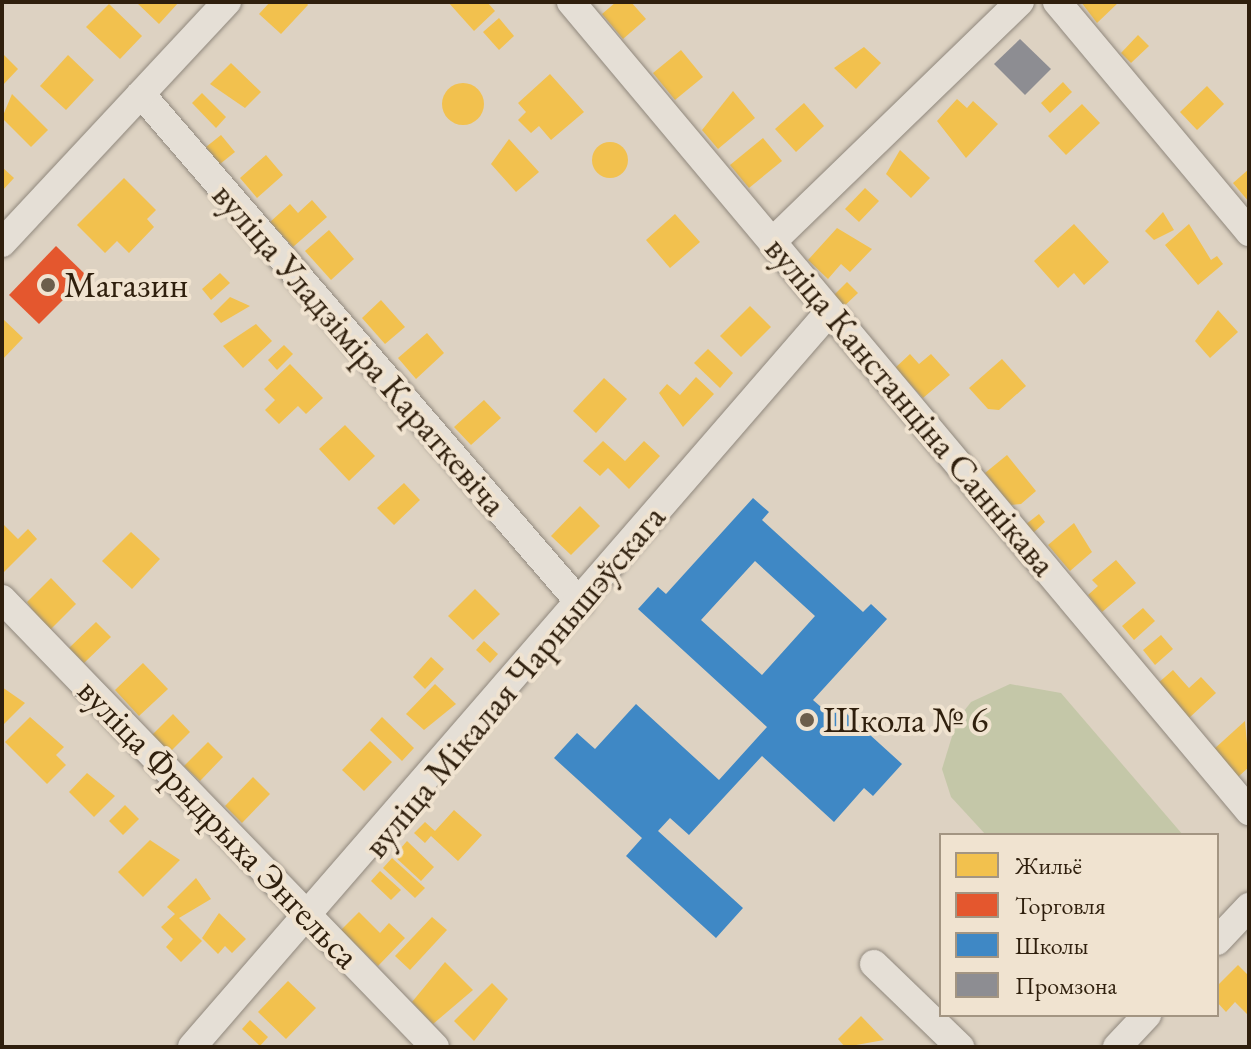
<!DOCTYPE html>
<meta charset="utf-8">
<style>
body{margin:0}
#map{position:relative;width:1251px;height:1049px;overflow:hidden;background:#ddd2c2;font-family:"EB Garamond",serif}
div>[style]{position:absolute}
.green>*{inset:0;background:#c4c7a8}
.homes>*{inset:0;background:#f2c14e}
.round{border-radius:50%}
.shops>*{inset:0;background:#e4572e}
.schools>*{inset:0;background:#3f88c5}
.industry>*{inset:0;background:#8d8d92}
.roads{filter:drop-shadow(0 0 2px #90887d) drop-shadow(0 0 2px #90887d)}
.minor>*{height:28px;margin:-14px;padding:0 14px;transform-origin:14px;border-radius:14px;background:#e5dfd6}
.dots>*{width:22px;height:22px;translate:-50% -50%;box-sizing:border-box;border:4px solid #f0e3d0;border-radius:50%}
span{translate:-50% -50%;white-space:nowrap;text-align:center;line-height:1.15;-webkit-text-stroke:8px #f0e3d0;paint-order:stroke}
.poi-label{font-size:36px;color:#2f1f0d}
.left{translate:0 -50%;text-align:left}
.street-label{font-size:36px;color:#2f1f0d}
.frame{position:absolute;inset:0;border:4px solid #2f1f0d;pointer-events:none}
.legend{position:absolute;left:939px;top:833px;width:280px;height:184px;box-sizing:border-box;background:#f0e3d0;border:2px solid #a39582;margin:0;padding:10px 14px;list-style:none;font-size:24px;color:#2f1f0d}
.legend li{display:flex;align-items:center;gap:16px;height:40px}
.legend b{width:40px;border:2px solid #a39582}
</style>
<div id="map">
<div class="green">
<div style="clip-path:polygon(1010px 684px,1061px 693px,1183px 835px,986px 835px,951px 797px,942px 769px,957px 720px,971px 702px)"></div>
</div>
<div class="homes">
<div style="clip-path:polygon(136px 2px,179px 2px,159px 24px)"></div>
<div style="clip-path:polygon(270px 2px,306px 2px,308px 5px,281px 34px,259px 14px)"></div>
<div style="clip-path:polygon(448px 2px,487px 2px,495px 11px,474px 31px)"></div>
<div style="clip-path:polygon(616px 2px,631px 2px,646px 19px,623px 39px,602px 14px)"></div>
<div style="clip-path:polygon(1081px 2px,1119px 2px,1097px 23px)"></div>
<div style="clip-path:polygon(109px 4px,142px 36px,120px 59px,86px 27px)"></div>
<div style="clip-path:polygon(499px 18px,514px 36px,499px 50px,483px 32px)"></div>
<div style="clip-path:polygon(1138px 35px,1149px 46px,1131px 63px,1121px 53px)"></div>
<div style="clip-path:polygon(864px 47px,881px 63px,856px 89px,834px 68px)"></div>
<div style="clip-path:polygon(681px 50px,703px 77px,675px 100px,653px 73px)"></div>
<div style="clip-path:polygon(2px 53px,18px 69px,2px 86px)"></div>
<div style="clip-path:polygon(68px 55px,94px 80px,66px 110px,40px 86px)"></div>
<div style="clip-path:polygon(231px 63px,261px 92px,245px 108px,210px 84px)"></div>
<div style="clip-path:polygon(550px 74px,584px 112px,551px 140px,539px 126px,531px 133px,518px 120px,526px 112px,518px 103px)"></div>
<div style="clip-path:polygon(1063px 82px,1072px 92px,1050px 113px,1041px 103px)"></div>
<div class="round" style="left:442px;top:83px;width:42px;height:42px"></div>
<div style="clip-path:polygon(1207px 86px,1224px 104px,1197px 130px,1180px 112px)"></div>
<div style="clip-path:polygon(733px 91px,755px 118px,718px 149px,702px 130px)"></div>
<div style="clip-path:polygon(202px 93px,226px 117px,216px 128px,192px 103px)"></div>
<div style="clip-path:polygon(12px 94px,48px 130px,31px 147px,2px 118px)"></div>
<div style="clip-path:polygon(957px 99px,967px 108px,973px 101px,998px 124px,966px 158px,937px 121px)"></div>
<div style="clip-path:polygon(804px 103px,824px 126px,796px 152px,775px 129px)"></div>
<div style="clip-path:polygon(1082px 104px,1100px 123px,1066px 155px,1048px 136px)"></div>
<div style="clip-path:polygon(221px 135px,235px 152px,220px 164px,206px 147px)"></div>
<div style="clip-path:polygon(763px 138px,782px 161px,749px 188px,730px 165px)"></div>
<div style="clip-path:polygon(509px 139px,539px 172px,516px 192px,491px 164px)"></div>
<div class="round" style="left:592px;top:142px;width:36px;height:36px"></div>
<div style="clip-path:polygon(900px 150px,930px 178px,911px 198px,886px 174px)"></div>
<div style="clip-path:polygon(266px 155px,283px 175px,257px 198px,240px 178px)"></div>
<div style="clip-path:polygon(2px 167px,14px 178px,2px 191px)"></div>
<div style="clip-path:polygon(1249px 169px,1249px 202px,1233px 183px)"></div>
<div style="clip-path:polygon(124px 178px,156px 210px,147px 219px,154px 227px,129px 253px,117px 241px,105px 253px,77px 225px)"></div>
<div style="clip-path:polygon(865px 188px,879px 201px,859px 222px,845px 209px)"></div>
<div style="clip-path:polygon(312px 200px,327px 217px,293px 247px,270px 222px,290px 204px,298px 213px)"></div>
<div style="clip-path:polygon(1163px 212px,1174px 230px,1154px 240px,1145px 231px)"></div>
<div style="clip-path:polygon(675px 214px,700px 242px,670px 268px,646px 240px)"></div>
<div style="clip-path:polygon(1074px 224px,1109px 262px,1084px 285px,1074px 273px,1058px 288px,1034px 261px)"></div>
<div style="clip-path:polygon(1189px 224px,1211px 260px,1217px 256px,1223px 264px,1198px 285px,1165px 245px)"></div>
<div style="clip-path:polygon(837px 228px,872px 249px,850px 272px,841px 264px,828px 279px,808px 260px)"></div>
<div style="clip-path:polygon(329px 230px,354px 259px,331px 280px,305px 251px)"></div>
<div style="clip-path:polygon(220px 273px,230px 283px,211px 300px,202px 289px)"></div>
<div style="clip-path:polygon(847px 282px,858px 293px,840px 310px,830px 299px)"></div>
<div style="clip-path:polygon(230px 297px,250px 306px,221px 323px,213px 314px)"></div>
<div style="clip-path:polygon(381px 300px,405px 327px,385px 344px,362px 318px)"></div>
<div style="clip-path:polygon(750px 306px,771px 327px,741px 357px,720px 336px)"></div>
<div style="clip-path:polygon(1218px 310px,1238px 332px,1210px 358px,1195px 341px)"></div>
<div style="clip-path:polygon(2px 318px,23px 338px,2px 360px)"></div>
<div style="clip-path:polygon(256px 324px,272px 341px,243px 368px,223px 346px)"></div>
<div style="clip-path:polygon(427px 333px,444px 353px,416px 379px,398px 358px)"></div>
<div style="clip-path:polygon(284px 345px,293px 354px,277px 370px,268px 360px)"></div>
<div style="clip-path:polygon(708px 349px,733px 373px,720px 388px,694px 363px)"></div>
<div style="clip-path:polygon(910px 354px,919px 364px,931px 354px,950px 375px,923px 398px,895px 368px)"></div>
<div style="clip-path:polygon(1002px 359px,1026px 386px,999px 410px,988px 409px,969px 388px)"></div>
<div style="clip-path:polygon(290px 364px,323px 398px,306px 414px,298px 406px,279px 424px,265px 410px,275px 400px,264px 389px)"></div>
<div style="clip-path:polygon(696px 377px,714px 394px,683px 427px,659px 393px,667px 384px,680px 395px)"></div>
<div style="clip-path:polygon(604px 378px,627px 399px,596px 433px,573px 411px)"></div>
<div style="clip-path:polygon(484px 400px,501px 418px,471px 445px,454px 427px)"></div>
<div style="clip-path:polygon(345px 425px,375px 456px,349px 481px,319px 449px)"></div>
<div style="clip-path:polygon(603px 441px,625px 461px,644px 441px,660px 456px,629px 489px,608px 468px,600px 476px,583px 461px)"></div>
<div style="clip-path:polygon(1007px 455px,1036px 491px,1021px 504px,1011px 505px,985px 473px)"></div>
<div style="clip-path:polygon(404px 483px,420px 500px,394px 525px,377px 508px)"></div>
<div style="clip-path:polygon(580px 506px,600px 526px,571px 555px,551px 536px)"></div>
<div style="clip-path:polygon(1039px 514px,1045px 522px,1032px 534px,1025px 525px)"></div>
<div style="clip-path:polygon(1074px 523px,1092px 552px,1070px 571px,1048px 545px)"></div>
<div style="clip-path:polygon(4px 525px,18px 539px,28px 529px,37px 539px,2px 574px)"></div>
<div style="clip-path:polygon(131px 532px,160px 559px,132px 589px,102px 561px)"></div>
<div style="clip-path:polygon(1116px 560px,1136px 583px,1102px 612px,1088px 595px,1098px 586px,1092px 580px)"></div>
<div style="clip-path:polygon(51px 578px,76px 604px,48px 632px,27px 602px)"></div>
<div style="clip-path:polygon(475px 589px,500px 614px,473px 640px,448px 616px)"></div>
<div style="clip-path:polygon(1143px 608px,1155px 621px,1134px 640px,1122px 626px)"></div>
<div style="clip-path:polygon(96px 622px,111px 637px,84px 663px,69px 648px)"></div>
<div style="clip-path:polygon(1161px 635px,1173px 649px,1155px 665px,1143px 650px)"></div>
<div style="clip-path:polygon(484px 641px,498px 654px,490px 663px,476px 650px)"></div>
<div style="clip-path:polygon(431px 657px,444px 669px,425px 689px,413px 677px)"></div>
<div style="clip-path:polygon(143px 663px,168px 689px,139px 716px,115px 690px)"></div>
<div style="clip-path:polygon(1173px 670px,1189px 688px,1201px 677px,1216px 693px,1189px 718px,1157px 684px)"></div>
<div style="clip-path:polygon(435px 684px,456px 704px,424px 730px,406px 714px)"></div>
<div style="clip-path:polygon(2px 687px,25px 703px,2px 726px)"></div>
<div style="clip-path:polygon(173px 714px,190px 732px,170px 752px,152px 735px)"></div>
<div style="clip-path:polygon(30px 717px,64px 747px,56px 755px,66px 765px,47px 784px,5px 742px)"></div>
<div style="clip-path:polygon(382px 717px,414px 748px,402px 761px,370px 730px)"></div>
<div style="clip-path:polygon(1245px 721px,1249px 767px,1238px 777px,1213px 750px)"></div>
<div style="clip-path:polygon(370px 741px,392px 762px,364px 791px,342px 770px)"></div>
<div style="clip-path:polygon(208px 742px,223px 757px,200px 781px,184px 766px)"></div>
<div style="clip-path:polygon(87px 773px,115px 796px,94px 817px,69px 792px)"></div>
<div style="clip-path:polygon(253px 777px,270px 794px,242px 823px,225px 806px)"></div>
<div style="clip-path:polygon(125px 805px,139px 819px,123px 835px,109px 821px)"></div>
<div style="clip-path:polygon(454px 810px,482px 835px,458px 861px,431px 836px,425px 843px,414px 833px,425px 822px,435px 831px)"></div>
<div style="clip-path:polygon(150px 840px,180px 860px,143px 897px,118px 872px)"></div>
<div style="clip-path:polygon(407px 841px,434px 867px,421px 881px,394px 856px)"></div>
<div style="clip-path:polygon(392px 858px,425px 888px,415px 898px,383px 868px)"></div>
<div style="clip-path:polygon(380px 871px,401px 890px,391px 900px,371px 881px)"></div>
<div style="clip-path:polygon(196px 878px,211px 899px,179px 918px,202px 941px,181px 962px,166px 947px,173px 939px,161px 927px,175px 914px,167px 907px)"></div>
<div style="clip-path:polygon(359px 912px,380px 933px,389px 923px,405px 938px,378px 966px,341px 930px)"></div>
<div style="clip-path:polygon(219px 913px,246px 939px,232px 953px,225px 946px,218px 954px,202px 938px)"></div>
<div style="clip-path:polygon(432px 917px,447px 930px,410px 970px,395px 956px)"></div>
<div style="clip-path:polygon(445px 962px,473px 990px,433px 1024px,412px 1002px)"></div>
<div style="clip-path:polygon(1238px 965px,1249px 976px,1249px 1016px,1235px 1002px,1226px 1012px,1217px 1002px,1217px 986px)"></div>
<div style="clip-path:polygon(288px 981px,316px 1008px,286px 1039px,258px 1012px)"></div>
<div style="clip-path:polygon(492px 983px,508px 999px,474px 1041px,454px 1021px)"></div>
<div style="clip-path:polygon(861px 1016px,884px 1040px,845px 1047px,838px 1039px)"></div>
<div style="clip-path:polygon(250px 1020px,268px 1037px,260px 1046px,242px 1029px)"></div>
</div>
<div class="shops">
<div style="clip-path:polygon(56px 246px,87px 276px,39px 324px,9px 295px)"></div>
</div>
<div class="schools">
<div style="clip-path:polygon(evenodd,753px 498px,769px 512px,762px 520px,863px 612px,871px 604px,887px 619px,813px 700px,828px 713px,836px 704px,902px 764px,873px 796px,864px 788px,834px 822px,762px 756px,689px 835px,670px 818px,658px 831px,743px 908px,716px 938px,626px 856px,642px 838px,554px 758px,577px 733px,595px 749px,636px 704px,719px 780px,767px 727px,638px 609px,658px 587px,666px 594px,753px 498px,755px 561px,815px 616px,762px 675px,701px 620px,755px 561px)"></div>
</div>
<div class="industry">
<div style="clip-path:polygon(1020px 39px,1051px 69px,1025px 95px,994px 64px)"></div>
</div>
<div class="roads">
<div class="minor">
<div style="left:571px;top:2px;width:1056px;rotate:50.03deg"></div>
<div style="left:1057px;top:2px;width:300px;rotate:50.1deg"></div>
<div style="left:141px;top:94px;width:672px;rotate:49.22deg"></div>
<div style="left:773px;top:241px;width:344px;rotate:-44.1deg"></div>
<div style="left:2px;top:243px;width:330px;rotate:-47deg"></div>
<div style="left:2px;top:599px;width:623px;rotate:45.98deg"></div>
<div style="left:1217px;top:941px;width:47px;rotate:-46.7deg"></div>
<div style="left:874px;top:964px;width:120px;rotate:44deg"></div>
<div style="left:192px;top:1047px;width:974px;rotate:-49.08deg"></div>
<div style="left:1117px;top:1047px;width:44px;rotate:-46.8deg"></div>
</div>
</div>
<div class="dots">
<div style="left:48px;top:285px;background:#6c5e4c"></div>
<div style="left:807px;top:720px;background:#6c5e4c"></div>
</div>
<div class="poi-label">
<span class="left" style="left:64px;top:285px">Магазин</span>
<span class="left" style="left:823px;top:720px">Школа № 6</span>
</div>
<div class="street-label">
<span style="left:360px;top:349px;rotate:49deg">вуліца Уладзіміра Караткевіча</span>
<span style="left:911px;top:406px;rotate:50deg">вуліца Канстанціна Саннікава</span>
<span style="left:514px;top:681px;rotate:-50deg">вуліца Мікалая Чарнышэўскага</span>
<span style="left:219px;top:823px;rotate:46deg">вуліца Фрыдрыха Энгельса</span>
</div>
<div class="frame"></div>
<ul class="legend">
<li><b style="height:22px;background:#f2c14e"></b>Жильё</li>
<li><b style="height:22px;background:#e4572e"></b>Торговля</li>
<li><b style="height:22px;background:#3f88c5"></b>Школы</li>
<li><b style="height:22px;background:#8d8d92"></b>Промзона</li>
</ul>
</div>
